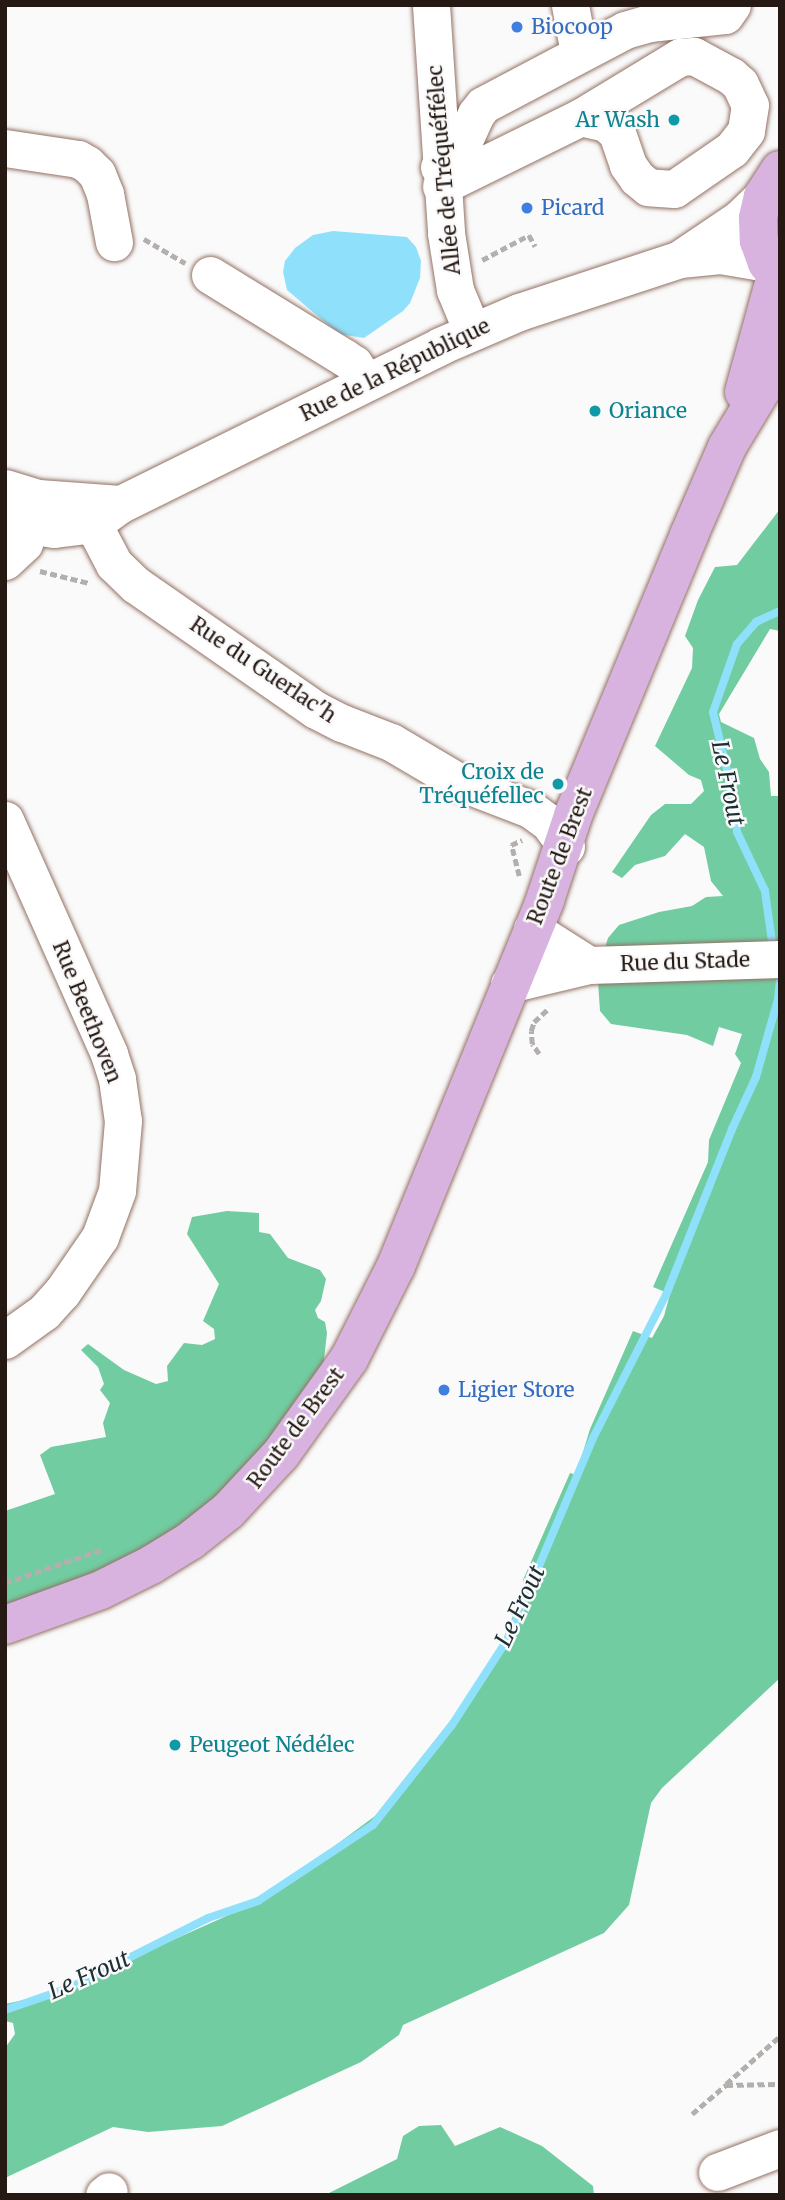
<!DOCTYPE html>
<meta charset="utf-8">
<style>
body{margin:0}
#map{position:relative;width:785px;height:2200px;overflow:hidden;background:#fafafa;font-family:Merriweather,serif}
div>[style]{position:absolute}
.forest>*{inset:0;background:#71cda1}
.water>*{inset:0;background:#8fe1fb}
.stream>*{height:8px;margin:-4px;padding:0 4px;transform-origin:4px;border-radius:4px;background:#8fe1fb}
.path>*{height:4.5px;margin-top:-2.25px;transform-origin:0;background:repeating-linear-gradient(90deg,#b3afad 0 7px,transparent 0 10.5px)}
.roads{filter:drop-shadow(0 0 2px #937164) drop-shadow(0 0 2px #937164)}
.minor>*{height:37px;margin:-18.5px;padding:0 18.5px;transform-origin:18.5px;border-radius:18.5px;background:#fff}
.major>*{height:38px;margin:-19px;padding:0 19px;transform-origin:19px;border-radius:19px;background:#d8b3e0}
.dots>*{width:19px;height:19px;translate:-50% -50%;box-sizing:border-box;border:4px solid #fafafa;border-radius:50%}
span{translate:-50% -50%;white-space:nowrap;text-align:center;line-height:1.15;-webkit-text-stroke:5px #fafafa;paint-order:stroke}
.shop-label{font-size:21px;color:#366cbe}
.left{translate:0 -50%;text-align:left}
.culture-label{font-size:21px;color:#0d838f}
.right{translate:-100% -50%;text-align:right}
.street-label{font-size:21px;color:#261914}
.water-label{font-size:23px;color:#1b2f35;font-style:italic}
.frame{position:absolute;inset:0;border:7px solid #261914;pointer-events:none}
</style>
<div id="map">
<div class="forest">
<div style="clip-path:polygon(780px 509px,780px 631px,770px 629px,719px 714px,721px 722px,754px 738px,760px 759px,769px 772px,771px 796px,780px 796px,780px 1678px,662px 1788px,651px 1803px,629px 1905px,604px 1933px,403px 2025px,399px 2035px,361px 2062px,222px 2126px,148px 2132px,113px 2127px,5px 2178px,5px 2048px,15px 2034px,13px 2023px,5px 2021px,5px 2004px,70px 1990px,139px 1955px,231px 1914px,286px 1882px,375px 1816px,455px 1715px,502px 1642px,525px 1587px,523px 1580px,570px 1473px,576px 1475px,590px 1429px,633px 1331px,652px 1338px,664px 1316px,670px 1294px,653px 1287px,708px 1162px,709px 1140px,741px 1063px,735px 1054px,742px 1034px,719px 1027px,713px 1046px,687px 1035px,611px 1024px,600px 1011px,598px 982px,604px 951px,608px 938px,619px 925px,659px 912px,692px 906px,706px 897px,723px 896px,711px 881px,704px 847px,685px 834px,665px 856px,635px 865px,622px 878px,612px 872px,651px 815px,665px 804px,691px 804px,704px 791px,701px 780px,689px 775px,655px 746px,692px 668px,693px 648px,685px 636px,698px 600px,715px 567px,737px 565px)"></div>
<div style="clip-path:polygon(227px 1211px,259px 1213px,259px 1232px,270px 1234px,288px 1258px,320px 1270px,326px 1279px,321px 1301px,315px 1310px,318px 1318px,325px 1322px,327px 1333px,323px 1368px,274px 1447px,174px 1537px,5px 1615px,5px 1511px,55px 1494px,40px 1455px,51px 1447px,106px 1437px,103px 1423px,110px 1403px,100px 1390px,104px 1384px,98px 1367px,81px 1350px,88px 1344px,124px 1370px,156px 1384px,168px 1381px,167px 1366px,184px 1343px,202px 1345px,215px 1339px,214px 1329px,203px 1321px,219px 1284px,187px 1234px,192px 1217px)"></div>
<div style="clip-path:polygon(441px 2125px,455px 2146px,500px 2127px,542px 2146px,593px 2186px,594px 2195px,325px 2195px,397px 2159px,403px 2136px,419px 2126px)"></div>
</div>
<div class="water">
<div style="clip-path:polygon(333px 231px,407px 237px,416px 247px,421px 261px,420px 278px,410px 303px,403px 311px,364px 338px,339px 334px,287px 290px,283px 272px,285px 261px,295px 248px,313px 235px)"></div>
</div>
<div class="stream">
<div style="left:773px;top:949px;width:59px;rotate:-97.9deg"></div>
<div style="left:765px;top:891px;width:65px;rotate:-115.4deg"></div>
<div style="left:737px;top:832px;width:33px;rotate:-95deg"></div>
<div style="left:734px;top:799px;width:89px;rotate:-103.6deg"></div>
<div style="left:713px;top:712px;width:72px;rotate:-70.6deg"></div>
<div style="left:737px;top:644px;width:29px;rotate:-49deg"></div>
<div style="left:756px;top:622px;width:26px;rotate:-25deg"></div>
<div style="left:5px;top:2010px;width:68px;rotate:-19deg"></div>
<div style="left:69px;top:1988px;width:156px;rotate:-26.7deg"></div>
<div style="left:208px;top:1918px;width:53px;rotate:-18.8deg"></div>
<div style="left:258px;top:1901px;width:138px;rotate:-33.5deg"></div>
<div style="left:373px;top:1825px;width:127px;rotate:-51.7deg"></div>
<div style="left:452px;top:1725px;width:105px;rotate:-57.1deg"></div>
<div style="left:509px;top:1637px;width:216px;rotate:-67.1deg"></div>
<div style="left:593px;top:1438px;width:161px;rotate:-63deg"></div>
<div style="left:666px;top:1295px;width:179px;rotate:-68.3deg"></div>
<div style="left:732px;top:1129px;width:57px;rotate:-65.2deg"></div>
<div style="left:756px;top:1077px;width:81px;rotate:-74.2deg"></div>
<div style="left:778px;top:999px;width:18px;rotate:-84deg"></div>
</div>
<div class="path">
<div style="left:144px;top:239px;width:48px;rotate:30.3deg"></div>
<div style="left:482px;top:260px;width:53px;rotate:-28deg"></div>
<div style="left:529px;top:235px;width:13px;rotate:61deg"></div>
<div style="left:40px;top:571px;width:50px;rotate:13.8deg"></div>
<div style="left:519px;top:876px;width:32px;rotate:-104deg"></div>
<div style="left:511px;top:845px;width:12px;rotate:-24deg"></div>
<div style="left:539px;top:1054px;width:12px;rotate:-125deg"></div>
<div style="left:532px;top:1044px;width:13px;rotate:-94deg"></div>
<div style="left:531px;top:1031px;width:9px;rotate:-72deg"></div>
<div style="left:534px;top:1022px;width:21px;rotate:-43deg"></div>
<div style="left:5px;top:1583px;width:105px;rotate:-19deg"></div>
<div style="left:726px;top:2084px;width:72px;rotate:-41.6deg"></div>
<div style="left:692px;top:2114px;width:45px;rotate:-40.5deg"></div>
<div style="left:726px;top:2085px;width:54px;rotate:-1.1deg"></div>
</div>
<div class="roads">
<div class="minor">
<div style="left:431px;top:5px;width:228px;rotate:86.2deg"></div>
<div style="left:446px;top:233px;width:58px;rotate:81deg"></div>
<div style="left:455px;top:290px;width:44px;rotate:67.5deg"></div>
<div style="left:570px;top:5px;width:49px;rotate:79.4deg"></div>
<div style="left:5px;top:148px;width:74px;rotate:8.6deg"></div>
<div style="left:78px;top:159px;width:10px;rotate:29deg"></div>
<div style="left:87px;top:164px;width:14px;rotate:45deg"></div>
<div style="left:97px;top:174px;width:22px;rotate:68deg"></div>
<div style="left:105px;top:194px;width:49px;rotate:79.4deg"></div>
<div style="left:439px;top:167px;width:23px;rotate:-34deg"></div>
<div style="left:458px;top:154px;width:44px;rotate:-65.8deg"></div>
<div style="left:476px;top:114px;width:11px;rotate:-52deg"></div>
<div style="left:483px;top:105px;width:161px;rotate:-27.8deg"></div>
<div style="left:625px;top:30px;width:25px;rotate:-16deg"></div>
<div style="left:649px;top:23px;width:76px;rotate:-6deg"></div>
<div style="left:725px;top:15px;width:12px;rotate:-55deg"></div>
<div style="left:441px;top:186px;width:156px;rotate:-26.2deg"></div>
<div style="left:581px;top:117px;width:116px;rotate:-31.2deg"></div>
<div style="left:680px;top:57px;width:14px;rotate:-4deg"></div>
<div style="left:694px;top:56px;width:42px;rotate:28.4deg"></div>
<div style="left:731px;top:76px;width:12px;rotate:42deg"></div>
<div style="left:740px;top:84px;width:23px;rotate:65deg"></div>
<div style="left:750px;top:105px;width:26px;rotate:99deg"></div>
<div style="left:746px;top:131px;width:23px;rotate:128deg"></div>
<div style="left:732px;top:149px;width:70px;rotate:145.4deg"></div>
<div style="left:674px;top:189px;width:26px;rotate:-176deg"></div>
<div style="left:648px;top:187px;width:14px;rotate:-141deg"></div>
<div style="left:637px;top:178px;width:16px;rotate:-125deg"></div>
<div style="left:628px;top:165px;width:34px;rotate:-109deg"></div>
<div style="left:617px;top:133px;width:15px;rotate:-138deg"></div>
<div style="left:606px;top:123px;width:26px;rotate:-167deg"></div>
<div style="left:681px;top:258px;width:70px;rotate:-33.9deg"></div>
<div style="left:739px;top:219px;width:33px;rotate:-44deg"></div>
<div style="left:210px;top:275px;width:158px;rotate:31.6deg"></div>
<div style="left:345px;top:358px;width:11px;rotate:34deg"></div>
<div style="left:354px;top:364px;width:22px;rotate:56deg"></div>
<div style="left:5px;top:488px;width:34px;rotate:17deg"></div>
<div style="left:38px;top:498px;width:82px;rotate:4.2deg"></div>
<div style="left:5px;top:515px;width:28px;rotate:23deg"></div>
<div style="left:31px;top:526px;width:23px;rotate:7deg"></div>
<div style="left:54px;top:529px;width:39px;rotate:-7deg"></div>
<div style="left:93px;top:524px;width:34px;rotate:-36deg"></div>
<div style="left:121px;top:504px;width:356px;rotate:-26.3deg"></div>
<div style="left:440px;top:346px;width:86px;rotate:-23.3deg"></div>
<div style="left:519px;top:312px;width:169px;rotate:-18.2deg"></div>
<div style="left:680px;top:259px;width:40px;rotate:-5.7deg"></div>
<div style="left:720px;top:255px;width:48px;rotate:9.7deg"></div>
<div style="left:93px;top:524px;width:45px;rotate:62.3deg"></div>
<div style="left:114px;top:564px;width:30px;rotate:44deg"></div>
<div style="left:136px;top:585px;width:219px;rotate:34.8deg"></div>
<div style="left:316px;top:710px;width:29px;rotate:27deg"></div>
<div style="left:342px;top:723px;width:53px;rotate:21.2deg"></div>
<div style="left:391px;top:742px;width:77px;rotate:30.6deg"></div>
<div style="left:457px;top:781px;width:78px;rotate:21deg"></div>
<div style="left:530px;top:809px;width:24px;rotate:36deg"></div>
<div style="left:549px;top:823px;width:29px;rotate:54deg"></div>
<div style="left:5px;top:561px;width:26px;rotate:-43deg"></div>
<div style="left:24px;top:543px;width:42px;rotate:-72deg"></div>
<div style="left:5px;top:820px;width:256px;rotate:66deg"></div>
<div style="left:109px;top:1054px;width:26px;rotate:72deg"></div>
<div style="left:117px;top:1079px;width:42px;rotate:81.9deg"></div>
<div style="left:123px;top:1121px;width:70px;rotate:94.9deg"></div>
<div style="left:117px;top:1191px;width:49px;rotate:110.3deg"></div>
<div style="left:100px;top:1237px;width:67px;rotate:124.6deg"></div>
<div style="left:62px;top:1292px;width:27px;rotate:132deg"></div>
<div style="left:44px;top:1312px;width:48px;rotate:144.3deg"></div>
<div style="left:532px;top:929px;width:67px;rotate:32.3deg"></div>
<div style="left:509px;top:984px;width:82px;rotate:-13.4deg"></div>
<div style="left:589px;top:965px;width:191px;rotate:-1.8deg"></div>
<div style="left:717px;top:2172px;width:67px;rotate:-20.9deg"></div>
<div style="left:104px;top:2195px;width:6px;rotate:-39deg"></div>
</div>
<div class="major">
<div style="left:780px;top:170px;width:31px;rotate:123deg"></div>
<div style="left:763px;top:196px;width:23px;rotate:103deg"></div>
<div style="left:758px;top:218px;width:23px;rotate:88deg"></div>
<div style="left:759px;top:241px;width:23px;rotate:70deg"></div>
<div style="left:767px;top:263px;width:21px;rotate:51deg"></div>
<div style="left:744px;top:392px;width:120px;rotate:-74.6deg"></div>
<div style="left:5px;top:1625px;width:102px;rotate:-20deg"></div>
<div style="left:101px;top:1590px;width:56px;rotate:-26.6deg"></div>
<div style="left:151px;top:1565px;width:46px;rotate:-31.6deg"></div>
<div style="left:190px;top:1541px;width:48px;rotate:-38.3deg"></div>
<div style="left:228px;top:1511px;width:78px;rotate:-47.1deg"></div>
<div style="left:281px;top:1454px;width:117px;rotate:-54.4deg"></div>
<div style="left:349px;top:1359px;width:104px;rotate:-63.2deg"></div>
<div style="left:396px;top:1266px;width:395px;rotate:-67.8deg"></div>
<div style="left:545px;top:900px;width:92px;rotate:-71.6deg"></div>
<div style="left:574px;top:813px;width:301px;rotate:-67.5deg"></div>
<div style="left:689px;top:535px;width:96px;rotate:-66.6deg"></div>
<div style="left:727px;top:447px;width:103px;rotate:-58.9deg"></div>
</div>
</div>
<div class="dots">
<div style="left:517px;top:27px;background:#3f7fe0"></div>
<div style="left:674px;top:120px;background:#0f9aa8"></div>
<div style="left:527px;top:208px;background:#3f7fe0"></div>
<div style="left:595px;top:411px;background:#0f9aa8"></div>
<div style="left:558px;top:784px;background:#0f9aa8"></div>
<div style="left:444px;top:1390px;background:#3f7fe0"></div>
<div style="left:175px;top:1745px;background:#0f9aa8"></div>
</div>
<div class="shop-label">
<span class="left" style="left:531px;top:27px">Biocoop</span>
<span class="left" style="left:541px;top:208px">Picard</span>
<span class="left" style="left:458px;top:1390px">Ligier Store</span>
</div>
<div class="culture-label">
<span class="right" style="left:660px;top:120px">Ar Wash</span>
<span class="left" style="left:609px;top:411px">Oriance</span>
<span class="right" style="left:544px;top:784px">Croix de<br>Tréquéfellec</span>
<span class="left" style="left:189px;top:1745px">Peugeot Nédélec</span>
</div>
<div class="street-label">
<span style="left:444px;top:170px;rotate:-95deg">Allée de Tréquéffélec</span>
<span style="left:395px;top:370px;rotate:-26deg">Rue de la République</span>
<span style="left:263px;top:670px;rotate:34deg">Rue du Guerlac'h</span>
<span style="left:560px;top:856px;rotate:-69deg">Route de Brest</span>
<span style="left:685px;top:962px;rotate:-2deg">Rue du Stade</span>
<span style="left:87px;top:1012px;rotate:68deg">Rue Beethoven</span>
<span style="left:296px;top:1428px;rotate:-53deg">Route de Brest</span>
</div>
<div class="water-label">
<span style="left:728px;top:783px;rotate:78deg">Le Frout</span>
<span style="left:520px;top:1606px;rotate:-65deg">Le Frout</span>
<span style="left:89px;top:1975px;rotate:-24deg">Le Frout</span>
</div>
<div class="frame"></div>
</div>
